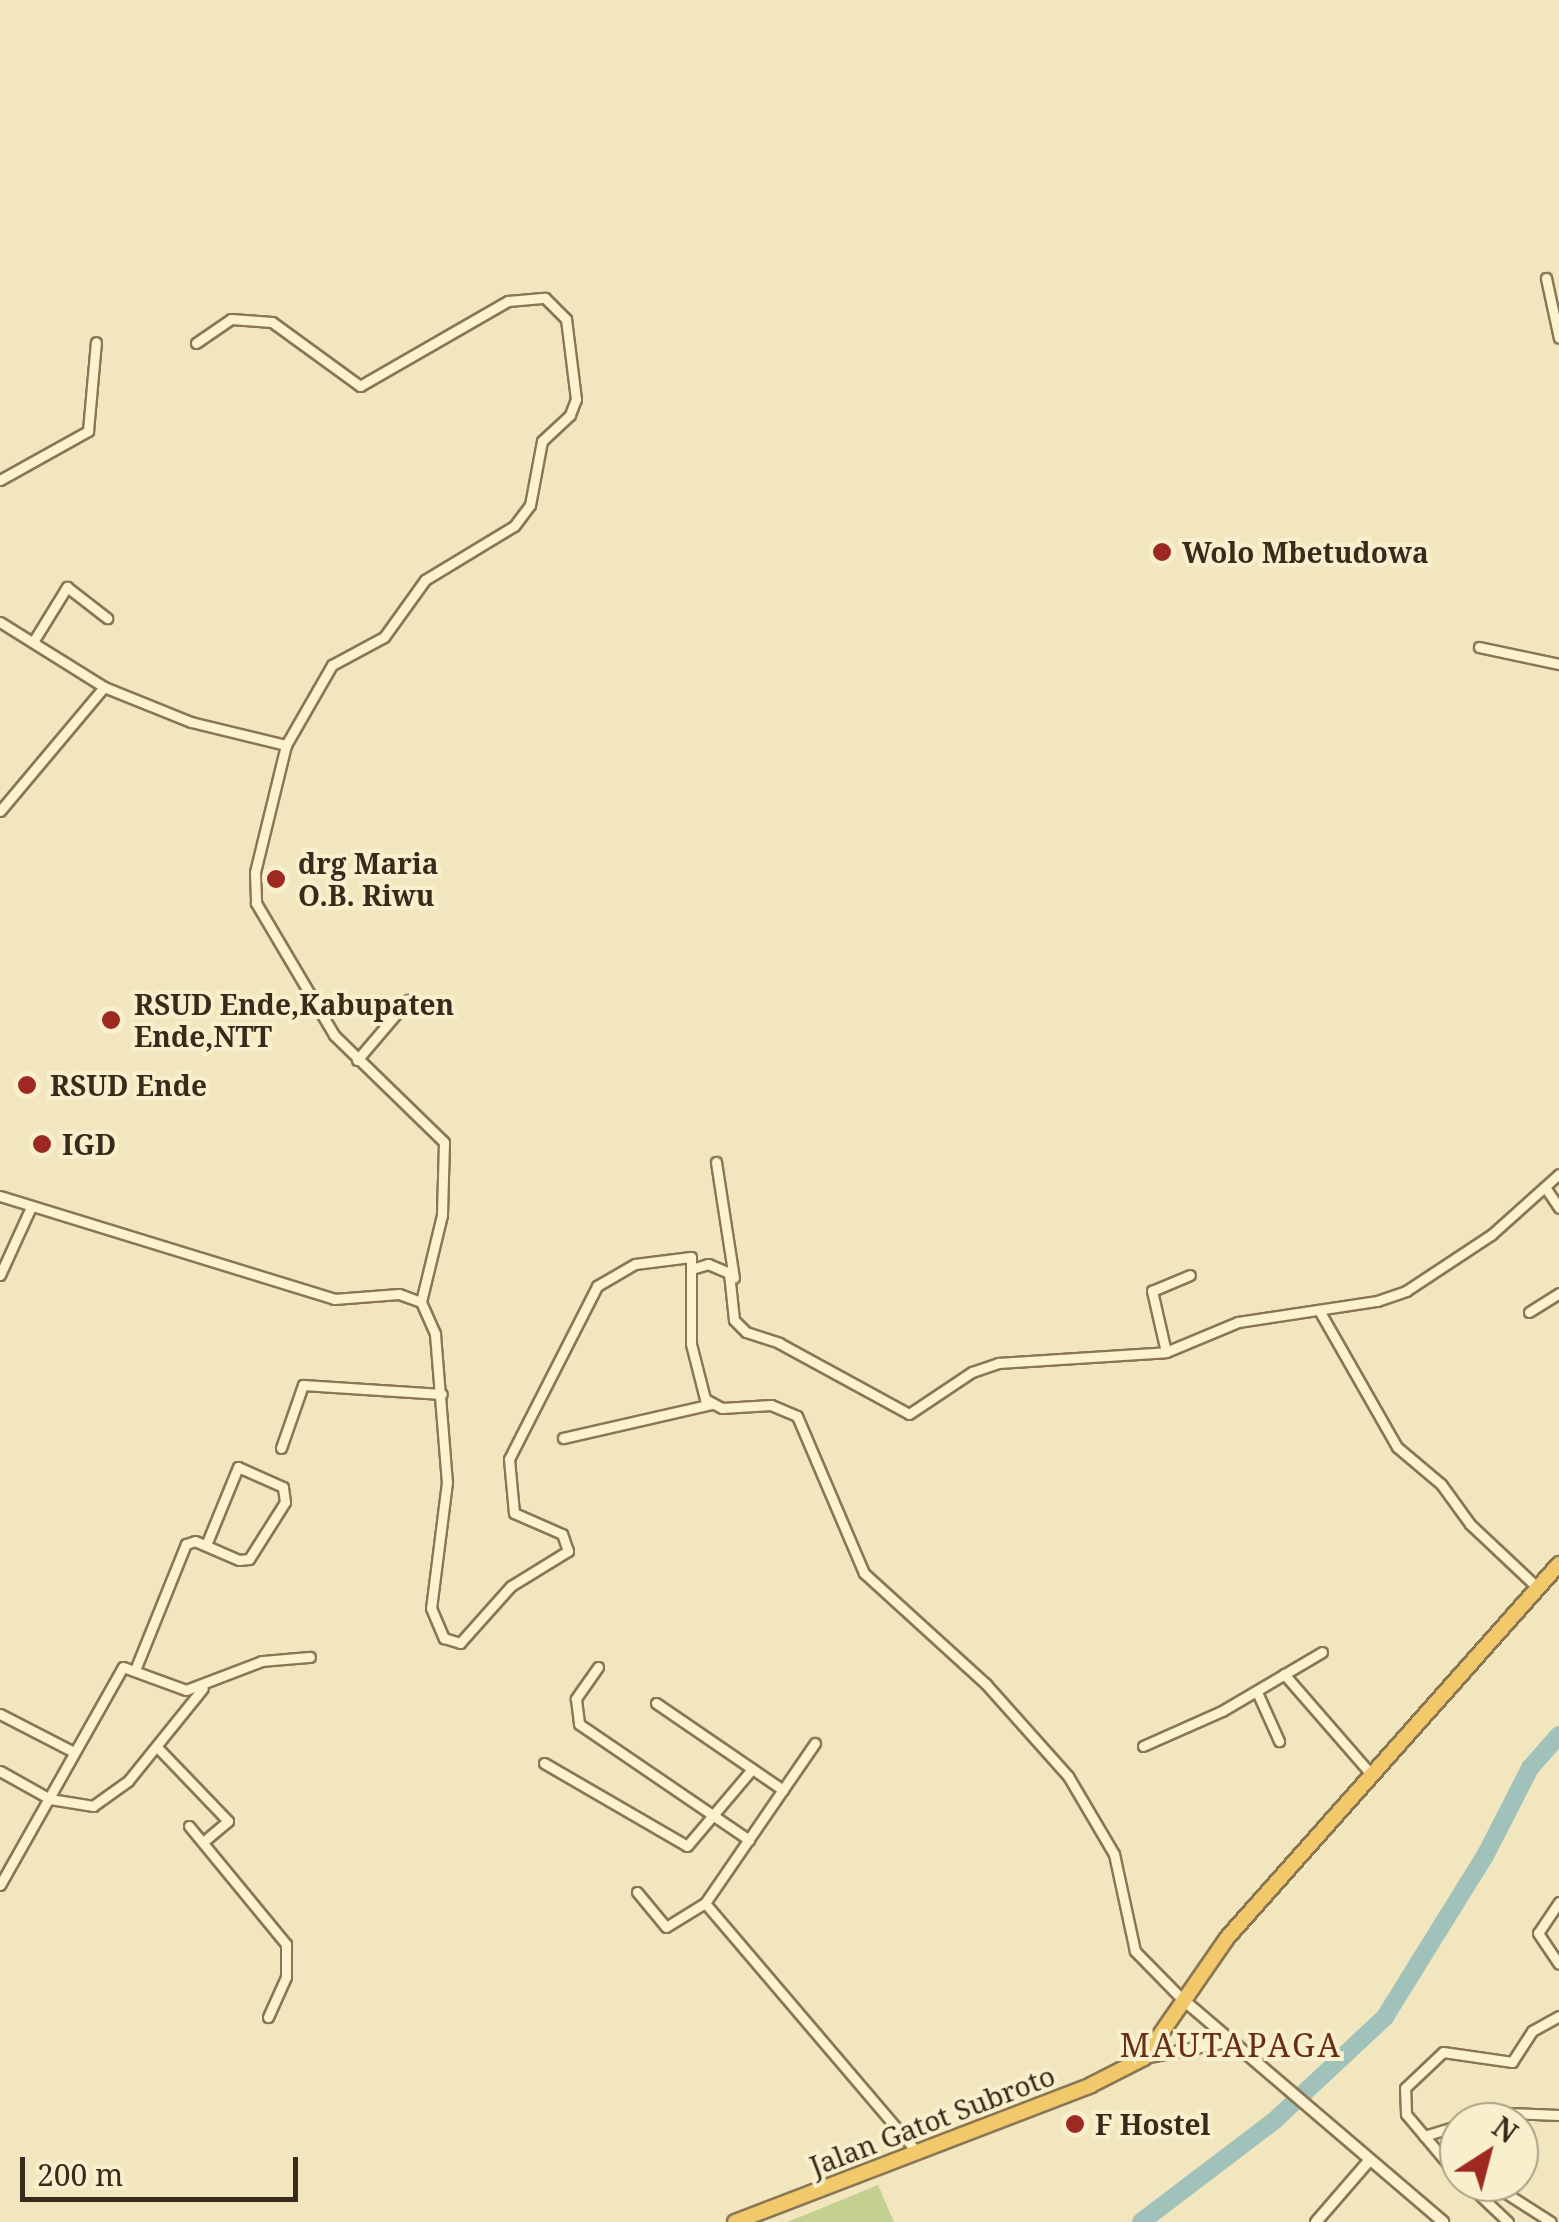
<!DOCTYPE html>
<html>
<head>
<meta charset="utf-8">
<style>
	body { margin:0 }
	#map { position:relative; width:1559px; height:2222px; overflow:hidden; background:#f1e6bd; font-family:"Noto Serif",serif }
	div>[style] { position:absolute }
	.green>* { inset:0; background:#c3d090 }
	.river>* { height:18px; margin:-9px; padding:0 9px; transform-origin:9px; border-radius:9px; background:#a1c2bb }
	.roads { filter:drop-shadow(2px 0 #8a7654) drop-shadow(-2px 0 #8a7654) drop-shadow(0 2px #8a7654) drop-shadow(0 -2px #8a7654) }
	.minor>* { height:9px; margin:-4.5px; padding:0 4.5px; transform-origin:4.5px; border-radius:4.5px; background:#fcf2d0 }
	.tertiary>* { height:10px; margin:-5px; padding:0 5px; transform-origin:5px; border-radius:5px; background:#fcf2d0 }
	.trunk>* { height:14px; margin:-7px; padding:0 7px; transform-origin:7px; border-radius:7px; background:#f1c86a }
	.dots>* { width:28px; height:28px; translate:-50% -50%; box-sizing:border-box; border:5px solid #f8efcd; border-radius:50% }
	span { translate:-50% -50%; white-space:nowrap; text-align:center; line-height:1.15; -webkit-text-stroke:8px #f8efcd; paint-order:stroke }
	.poi-label { font-size:28px; color:#382b1b; font-weight:700 }
	.left { translate:0 -50%; text-align:left }
	.street-label { font-size:28px; color:#382b1b }
	.quarter-label { font-size:32px; color:#682e16; letter-spacing:2.5px }
	.north { position:absolute; left:1439px; top:2102px; width:100px; height:100px; box-sizing:border-box; background:#f8efcd; border:2px solid #aba186; border-radius:50%; rotate:36deg; font-size:28px; font-weight:700; line-height:40px; text-align:center; color:#382b1b }
	.north::after { content:''; display:block; margin:auto; width:35px; height:45px; background:#9e2920; clip-path:polygon(50% 0,100% 100%,50% 72%,0 100%) }
	.scale { position:absolute; left:20px; top:2157px; width:278px; height:45px; box-sizing:border-box; border:5px solid #382b1b; border-top:0; padding-left:12px; font-size:30px; line-height:35px; white-space:nowrap; color:#382b1b; -webkit-text-stroke:8px #f8efcd; paint-order:stroke }
</style>
</head>
<body>
<div id="map">
	<div class="green">
		<i style="clip-path:polygon(878px 2185px,894px 2222px,787px 2222px,800px 2217px)"></i>
	</div>
	<div class="river">
		<i style="left:1141px;top:2222px;width:167px;rotate:-37.2deg"></i>
		<i style="left:1274px;top:2121px;width:152px;rotate:-43.1deg"></i>
		<i style="left:1385px;top:2017px;width:190px;rotate:-58.2deg"></i>
		<i style="left:1485px;top:1856px;width:99px;rotate:-62.9deg"></i>
		<i style="left:1530px;top:1768px;width:44px;rotate:-48.7deg"></i>
	</div>
	<div class="roads">
		<div class="minor">
			<i style="left:1546px;top:278px;width:61px;rotate:77.8deg"></i>
			<i style="left:196px;top:343px;width:42px;rotate:-34.4deg"></i>
			<i style="left:231px;top:319px;width:41px;rotate:4.2deg"></i>
			<i style="left:272px;top:322px;width:109px;rotate:36deg"></i>
			<i style="left:360px;top:386px;width:171px;rotate:-29.9deg"></i>
			<i style="left:508px;top:301px;width:37px;rotate:-5deg"></i>
			<i style="left:545px;top:298px;width:30px;rotate:45deg"></i>
			<i style="left:566px;top:319px;width:81px;rotate:82.9deg"></i>
			<i style="left:576px;top:399px;width:17px;rotate:111deg"></i>
			<i style="left:570px;top:415px;width:38px;rotate:137deg"></i>
			<i style="left:542px;top:441px;width:65px;rotate:100.6deg"></i>
			<i style="left:530px;top:505px;width:26px;rotate:127deg"></i>
			<i style="left:514px;top:526px;width:104px;rotate:148.8deg"></i>
			<i style="left:425px;top:580px;width:70px;rotate:125.7deg"></i>
			<i style="left:384px;top:637px;width:59px;rotate:151.7deg"></i>
			<i style="left:332px;top:665px;width:92px;rotate:119.9deg"></i>
			<i style="left:0;top:480px;width:101px;rotate:-29.1deg"></i>
			<i style="left:88px;top:431px;width:89px;rotate:-84.9deg"></i>
			<i style="left:0;top:622px;width:123px;rotate:32deg"></i>
			<i style="left:104px;top:687px;width:94px;rotate:21.9deg"></i>
			<i style="left:191px;top:722px;width:98px;rotate:13.6deg"></i>
			<i style="left:286px;top:745px;width:131px;rotate:103.7deg"></i>
			<i style="left:255px;top:872px;width:31px;rotate:88deg"></i>
			<i style="left:256px;top:903px;width:153px;rotate:59.4deg"></i>
			<i style="left:334px;top:1035px;width:153px;rotate:44.2deg"></i>
			<i style="left:444px;top:1142px;width:73px;rotate:91.6deg"></i>
			<i style="left:442px;top:1215px;width:89px;rotate:103.6deg"></i>
			<i style="left:33px;top:642px;width:65px;rotate:-58.3deg"></i>
			<i style="left:67px;top:587px;width:51px;rotate:37.8deg"></i>
			<i style="left:1479px;top:647px;width:82px;rotate:12deg"></i>
			<i style="left:0;top:811px;width:162px;rotate:-50deg"></i>
			<i style="left:357px;top:1060px;width:79px;rotate:-49.6deg"></i>
			<i style="left:716px;top:1162px;width:117px;rotate:81.2deg"></i>
			<i style="left:1545px;top:1187px;width:25px;rotate:56deg"></i>
			<i style="left:0;top:1196px;width:350px;rotate:17.1deg"></i>
			<i style="left:334px;top:1299px;width:65px;rotate:-4.4deg"></i>
			<i style="left:399px;top:1294px;width:23px;rotate:20deg"></i>
			<i style="left:421px;top:1302px;width:35px;rotate:66deg"></i>
			<i style="left:435px;top:1334px;width:148px;rotate:85.4deg"></i>
			<i style="left:447px;top:1482px;width:127px;rotate:97.2deg"></i>
			<i style="left:431px;top:1608px;width:33px;rotate:67deg"></i>
			<i style="left:444px;top:1638px;width:17px;rotate:17deg"></i>
			<i style="left:460px;top:1643px;width:76px;rotate:-48.2deg"></i>
			<i style="left:511px;top:1586px;width:67px;rotate:-31.6deg"></i>
			<i style="left:568px;top:1551px;width:18px;rotate:-109deg"></i>
			<i style="left:562px;top:1534px;width:52px;rotate:-156.4deg"></i>
			<i style="left:514px;top:1513px;width:54px;rotate:-95.3deg"></i>
			<i style="left:509px;top:1459px;width:194px;rotate:-63deg"></i>
			<i style="left:597px;top:1286px;width:44px;rotate:-30.1deg"></i>
			<i style="left:635px;top:1264px;width:56px;rotate:-7.1deg"></i>
			<i style="left:691px;top:1257px;width:87px;rotate:90deg"></i>
			<i style="left:691px;top:1344px;width:57px;rotate:75.7deg"></i>
			<i style="left:705px;top:1399px;width:19px;rotate:28deg"></i>
			<i style="left:722px;top:1408px;width:49px;rotate:-3.5deg"></i>
			<i style="left:771px;top:1405px;width:28px;rotate:23deg"></i>
			<i style="left:797px;top:1416px;width:171px;rotate:66.9deg"></i>
			<i style="left:864px;top:1573px;width:165px;rotate:42.3deg"></i>
			<i style="left:986px;top:1684px;width:123px;rotate:48.3deg"></i>
			<i style="left:1068px;top:1776px;width:91px;rotate:59.5deg"></i>
			<i style="left:1114px;top:1854px;width:99px;rotate:77.8deg"></i>
			<i style="left:1135px;top:1951px;width:70px;rotate:45.6deg"></i>
			<i style="left:695px;top:1268px;width:14px;rotate:-17deg"></i>
			<i style="left:708px;top:1264px;width:23px;rotate:23deg"></i>
			<i style="left:729px;top:1273px;width:47px;rotate:83.9deg"></i>
			<i style="left:734px;top:1320px;width:17px;rotate:45deg"></i>
			<i style="left:746px;top:1332px;width:35px;rotate:18deg"></i>
			<i style="left:779px;top:1343px;width:148px;rotate:28.6deg"></i>
			<i style="left:909px;top:1414px;width:76px;rotate:-33.7deg"></i>
			<i style="left:972px;top:1372px;width:28px;rotate:-19deg"></i>
			<i style="left:998px;top:1363px;width:168px;rotate:-3.7deg"></i>
			<i style="left:1166px;top:1352px;width:78px;rotate:-22.6deg"></i>
			<i style="left:1238px;top:1322px;width:141px;rotate:-8.6deg"></i>
			<i style="left:1377px;top:1301px;width:31px;rotate:-19deg"></i>
			<i style="left:1406px;top:1291px;width:102px;rotate:-33.4deg"></i>
			<i style="left:1491px;top:1235px;width:91px;rotate:-41.9deg"></i>
			<i style="left:0;top:1275px;width:75px;rotate:-65.5deg"></i>
			<i style="left:1320px;top:1312px;width:155px;rotate:60.3deg"></i>
			<i style="left:1397px;top:1447px;width:57px;rotate:40.1deg"></i>
			<i style="left:1441px;top:1484px;width:49px;rotate:54.1deg"></i>
			<i style="left:1470px;top:1524px;width:93px;rotate:43.3deg"></i>
			<i style="left:1529px;top:1312px;width:36px;rotate:-32deg"></i>
			<i style="left:1166px;top:1352px;width:63px;rotate:-102.9deg"></i>
			<i style="left:1152px;top:1291px;width:41px;rotate:-22.8deg"></i>
			<i style="left:563px;top:1438px;width:152px;rotate:-12.9deg"></i>
			<i style="left:281px;top:1448px;width:67px;rotate:-70.8deg"></i>
			<i style="left:303px;top:1385px;width:139px;rotate:3.7deg"></i>
			<i style="left:598px;top:1667px;width:39px;rotate:125deg"></i>
			<i style="left:576px;top:1699px;width:25px;rotate:83deg"></i>
			<i style="left:579px;top:1724px;width:206px;rotate:34.3deg"></i>
			<i style="left:135px;top:1670px;width:136px;rotate:-68deg"></i>
			<i style="left:186px;top:1544px;width:9px;rotate:-18deg"></i>
			<i style="left:195px;top:1541px;width:48px;rotate:23.4deg"></i>
			<i style="left:239px;top:1560px;width:10px;rotate:-6deg"></i>
			<i style="left:249px;top:1559px;width:67px;rotate:-57.7deg"></i>
			<i style="left:285px;top:1502px;width:15px;rotate:-98deg"></i>
			<i style="left:283px;top:1487px;width:49px;rotate:-156deg"></i>
			<i style="left:238px;top:1467px;width:84px;rotate:112.3deg"></i>
			<i style="left:1284px;top:1674px;width:131px;rotate:49deg"></i>
			<i style="left:1257px;top:1692px;width:54px;rotate:65.8deg"></i>
			<i style="left:656px;top:1703px;width:154px;rotate:34.4deg"></i>
			<i style="left:0;top:1714px;width:83px;rotate:27.2deg"></i>
			<i style="left:1143px;top:1746px;width:86px;rotate:-23.9deg"></i>
			<i style="left:1222px;top:1711px;width:116px;rotate:-30.5deg"></i>
			<i style="left:158px;top:1748px;width:101px;rotate:46.2deg"></i>
			<i style="left:228px;top:1821px;width:33px;rotate:140deg"></i>
			<i style="left:544px;top:1763px;width:165px;rotate:30.1deg"></i>
			<i style="left:687px;top:1846px;width:101px;rotate:-49.8deg"></i>
			<i style="left:0;top:1771px;width:57px;rotate:29.2deg"></i>
			<i style="left:50px;top:1799px;width:44px;rotate:9.2deg"></i>
			<i style="left:93px;top:1806px;width:43px;rotate:-35.5deg"></i>
			<i style="left:128px;top:1781px;width:119px;rotate:-51.1deg"></i>
			<i style="left:189px;top:1826px;width:153px;rotate:50.6deg"></i>
			<i style="left:286px;top:1944px;width:33px;rotate:90deg"></i>
			<i style="left:286px;top:1977px;width:44px;rotate:114.2deg"></i>
			<i style="left:0;top:1885px;width:250px;rotate:-60.6deg"></i>
			<i style="left:123px;top:1667px;width:67px;rotate:20.1deg"></i>
			<i style="left:186px;top:1690px;width:81px;rotate:-20.9deg"></i>
			<i style="left:262px;top:1661px;width:48px;rotate:-4.8deg"></i>
			<i style="left:637px;top:1892px;width:45px;rotate:50.4deg"></i>
			<i style="left:666px;top:1927px;width:46px;rotate:-31.6deg"></i>
			<i style="left:705px;top:1903px;width:194px;rotate:-55.5deg"></i>
			<i style="left:1559px;top:1902px;width:37px;rotate:124deg"></i>
			<i style="left:1538px;top:1933px;width:37px;rotate:56deg"></i>
			<i style="left:705px;top:1903px;width:327px;rotate:49.6deg"></i>
			<i style="left:1467px;top:2122px;width:43px;rotate:-12.1deg"></i>
			<i style="left:1509px;top:2113px;width:50px;rotate:2.3deg"></i>
			<i style="left:1424px;top:2136px;width:37px;rotate:-17deg"></i>
			<i style="left:1459px;top:2177px;width:82px;rotate:-130.1deg"></i>
			<i style="left:1406px;top:2114px;width:26px;rotate:-92deg"></i>
			<i style="left:1405px;top:2088px;width:52px;rotate:-43.5deg"></i>
			<i style="left:1443px;top:2052px;width:70px;rotate:8.2deg"></i>
			<i style="left:1512px;top:2062px;width:37px;rotate:-57deg"></i>
			<i style="left:1532px;top:2031px;width:31px;rotate:-29deg"></i>
			<i style="left:1466px;top:2182px;width:58px;rotate:43.6deg"></i>
			<i style="left:1481px;top:2193px;width:20px;rotate:-9deg"></i>
			<i style="left:1501px;top:2190px;width:59px;rotate:32.6deg"></i>
		</div>
		<div class="tertiary">
			<i style="left:1187px;top:2003px;width:337px;rotate:40.5deg"></i>
			<i style="left:1144px;top:2058px;width:85px;rotate:-10.9deg"></i>
			<i style="left:1316px;top:2222px;width:79px;rotate:-49.1deg"></i>
		</div>
		<div class="trunk">
			<i style="left:735px;top:2222px;width:381px;rotate:-21deg"></i>
			<i style="left:1091px;top:2085px;width:59px;rotate:-27deg"></i>
			<i style="left:1144px;top:2058px;width:146px;rotate:-55.3deg"></i>
			<i style="left:1227px;top:1938px;width:500px;rotate:-48.4deg"></i>
		</div>
	</div>
	<div class="dots">
		<i style="left:1162px;top:552px;background:#9e2920"></i>
		<i style="left:276px;top:879px;background:#9e2920"></i>
		<i style="left:111px;top:1020px;background:#9e2920"></i>
		<i style="left:27px;top:1085px;background:#9e2920"></i>
		<i style="left:42px;top:1144px;background:#9e2920"></i>
		<i style="left:1075px;top:2124px;background:#9e2920"></i>
	</div>
	<div class="poi-label">
		<span class="left" style="left:1182px;top:552px">Wolo Mbetudowa</span>
		<span class="left" style="left:298px;top:879px">drg Maria<br>O.B. Riwu</span>
		<span class="left" style="left:134px;top:1020px">RSUD Ende,Kabupaten<br>Ende,NTT</span>
		<span class="left" style="left:50px;top:1085px">RSUD Ende</span>
		<span class="left" style="left:62px;top:1144px">IGD</span>
		<span class="left" style="left:1095px;top:2124px">F Hostel</span>
	</div>
	<div class="street-label">
		<span style="left:932px;top:2120px;rotate:-21deg">Jalan Gatot Subroto</span>
	</div>
	<div class="quarter-label">
		<span style="left:1231px;top:2045px">MAUTAPAGA</span>
	</div>
	<div class="north">N</div>
	<div class="scale">200 m</div>
</div>
</body>
</html>
